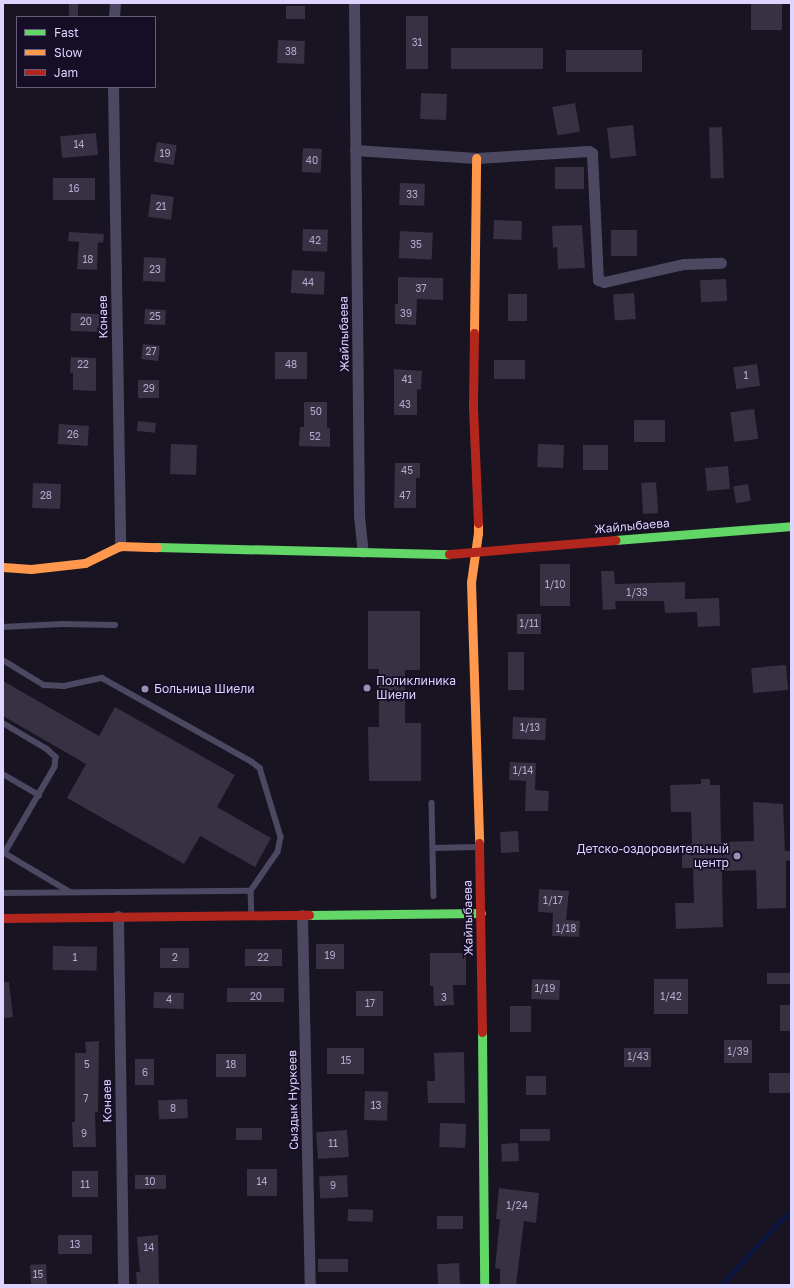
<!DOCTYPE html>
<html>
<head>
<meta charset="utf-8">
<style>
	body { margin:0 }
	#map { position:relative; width:794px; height:1288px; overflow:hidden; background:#181421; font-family:"Golos Text",sans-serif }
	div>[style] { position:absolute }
	.stream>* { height:3.5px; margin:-1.75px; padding:0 1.75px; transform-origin:1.75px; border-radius:1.75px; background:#091643 }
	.building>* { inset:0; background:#373143; transform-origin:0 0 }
	.lane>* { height:5.5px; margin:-2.75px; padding:0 2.75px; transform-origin:2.75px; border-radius:2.75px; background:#4d4862 }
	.street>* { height:11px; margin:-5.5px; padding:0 5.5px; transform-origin:5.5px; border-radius:5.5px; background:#4d4862 }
	.fast>* { height:9px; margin:-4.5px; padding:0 4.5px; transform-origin:4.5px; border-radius:4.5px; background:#63d668 }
	.slow>* { height:9px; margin:-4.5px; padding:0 4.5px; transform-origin:4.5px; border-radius:4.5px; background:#ff974d }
	.jam>* { height:9px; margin:-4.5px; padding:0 4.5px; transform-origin:4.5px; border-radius:4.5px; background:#b3261e }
	.dots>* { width:11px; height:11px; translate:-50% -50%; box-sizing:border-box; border:2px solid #160e27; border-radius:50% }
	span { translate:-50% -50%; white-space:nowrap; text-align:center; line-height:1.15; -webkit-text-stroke:3.5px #160e27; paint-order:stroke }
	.number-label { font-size:10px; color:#b5aad0 }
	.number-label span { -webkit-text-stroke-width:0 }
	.street-label { font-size:12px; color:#dfd3ff }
	.poi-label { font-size:12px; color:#dfd3ff }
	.left { translate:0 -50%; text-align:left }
	.right { translate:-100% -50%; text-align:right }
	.frame { position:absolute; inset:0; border:4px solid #dfd3ff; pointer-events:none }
	.legend { position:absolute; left:16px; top:16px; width:140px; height:72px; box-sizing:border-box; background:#160e27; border:1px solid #665d7d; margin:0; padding:5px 7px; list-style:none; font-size:12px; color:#dfd3ff }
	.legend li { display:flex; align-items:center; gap:8px; height:20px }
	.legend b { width:20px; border:1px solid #665d7d }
</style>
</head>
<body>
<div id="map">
	<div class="stream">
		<i style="left:722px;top:1285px;width:88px;rotate:-47.3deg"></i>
		<i style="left:782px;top:1220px;width:11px;rotate:-34deg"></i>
	</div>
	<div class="building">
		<i style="left:69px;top:3px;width:9px;height:14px"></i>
		<i style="left:751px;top:3px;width:31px;height:27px"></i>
		<i style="left:305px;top:6px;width:13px;height:19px;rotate:90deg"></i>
		<i style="left:406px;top:16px;width:22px;height:53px"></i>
		<i style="left:278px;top:40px;width:27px;height:23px;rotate:2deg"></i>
		<i style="left:543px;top:48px;width:21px;height:92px;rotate:90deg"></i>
		<i style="left:566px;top:50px;width:76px;height:22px"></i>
		<i style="left:421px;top:93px;width:26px;height:26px;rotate:2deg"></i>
		<i style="left:575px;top:103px;width:29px;height:23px;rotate:80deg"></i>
		<i style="left:633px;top:125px;width:31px;height:26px;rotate:84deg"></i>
		<i style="left:722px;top:127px;width:51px;height:13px;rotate:88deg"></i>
		<i style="left:96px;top:133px;width:22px;height:36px;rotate:85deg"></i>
		<i style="left:157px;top:142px;width:20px;height:20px;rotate:9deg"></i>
		<i style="left:303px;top:148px;width:19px;height:24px;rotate:3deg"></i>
		<i style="left:555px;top:167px;width:29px;height:22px"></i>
		<i style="left:53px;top:178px;width:42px;height:22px"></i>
		<i style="left:400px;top:183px;width:25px;height:22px;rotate:2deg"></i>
		<i style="left:151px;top:194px;width:23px;height:23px;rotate:7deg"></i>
		<i style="left:494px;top:220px;width:28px;height:19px;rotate:2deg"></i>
		<i style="clip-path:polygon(582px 225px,585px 268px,558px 269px,557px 247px,553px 248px,552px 226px)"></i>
		<i style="left:303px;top:229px;width:25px;height:22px;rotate:2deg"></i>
		<i style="left:637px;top:230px;width:26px;height:26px;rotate:90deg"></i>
		<i style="left:400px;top:231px;width:33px;height:27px;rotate:3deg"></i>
		<i style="clip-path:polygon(69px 232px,104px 234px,103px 243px,98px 242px,97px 270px,77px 269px,79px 242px,68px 241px)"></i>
		<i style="left:144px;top:257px;width:22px;height:24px;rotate:3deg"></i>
		<i style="left:292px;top:270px;width:33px;height:23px;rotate:3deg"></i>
		<i style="clip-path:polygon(398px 277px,443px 278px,443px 300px,417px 299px,416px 325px,395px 324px,395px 304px,398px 304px)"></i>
		<i style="left:726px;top:279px;width:22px;height:26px;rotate:87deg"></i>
		<i style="left:634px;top:293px;width:26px;height:21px;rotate:86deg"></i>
		<i style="left:527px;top:294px;width:27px;height:19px;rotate:90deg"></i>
		<i style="left:145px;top:309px;width:21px;height:15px;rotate:3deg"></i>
		<i style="left:71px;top:313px;width:30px;height:18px;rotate:2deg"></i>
		<i style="left:143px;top:344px;width:17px;height:15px;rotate:7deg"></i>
		<i style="left:275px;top:352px;width:32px;height:27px"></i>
		<i style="clip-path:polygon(71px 357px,96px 358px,96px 391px,73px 390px,73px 373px,70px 373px)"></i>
		<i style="left:525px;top:360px;width:19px;height:31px;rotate:90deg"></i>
		<i style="left:757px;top:364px;width:22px;height:24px;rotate:82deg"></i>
		<i style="clip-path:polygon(394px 369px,422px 371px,421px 390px,417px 389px,417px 415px,394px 415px)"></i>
		<i style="left:138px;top:380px;width:21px;height:18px"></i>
		<i style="clip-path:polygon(304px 402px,327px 402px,327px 428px,330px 428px,330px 447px,299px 446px,300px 427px,304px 427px)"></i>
		<i style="left:754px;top:409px;width:30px;height:24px;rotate:82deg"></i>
		<i style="left:634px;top:420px;width:31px;height:22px"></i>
		<i style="left:138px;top:421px;width:18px;height:10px;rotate:6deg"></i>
		<i style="left:59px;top:424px;width:30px;height:20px;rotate:4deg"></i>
		<i style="left:171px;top:444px;width:26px;height:30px;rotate:2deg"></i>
		<i style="left:538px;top:444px;width:26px;height:23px;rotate:2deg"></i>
		<i style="left:583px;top:445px;width:25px;height:25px"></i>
		<i style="clip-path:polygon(395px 463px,420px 463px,420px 478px,416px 478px,416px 508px,394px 508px)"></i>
		<i style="left:728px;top:466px;width:23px;height:23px;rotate:85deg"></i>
		<i style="left:656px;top:482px;width:31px;height:15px;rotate:86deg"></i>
		<i style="left:33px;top:483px;width:28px;height:25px;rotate:2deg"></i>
		<i style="left:748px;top:484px;width:17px;height:15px;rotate:80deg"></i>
		<i style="left:540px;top:564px;width:30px;height:42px"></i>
		<i style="clip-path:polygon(601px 571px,614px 571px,615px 584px,685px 582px,685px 599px,719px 598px,720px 626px,698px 627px,697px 612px,665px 613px,664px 601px,615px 601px,616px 609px,603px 610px)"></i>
		<i style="clip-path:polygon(368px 611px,420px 611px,420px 670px,405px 670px,405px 723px,421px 723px,421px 781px,369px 781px,368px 727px,379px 727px,379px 669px,368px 669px)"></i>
		<i style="left:517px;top:614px;width:24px;height:20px"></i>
		<i style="left:508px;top:652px;width:16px;height:38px"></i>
		<i style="left:786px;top:665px;width:25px;height:35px;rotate:85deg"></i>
		<i style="clip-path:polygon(3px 681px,99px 736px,115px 707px,235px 775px,217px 807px,271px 838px,255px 867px,200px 836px,184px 864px,67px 798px,86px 764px,3px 716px)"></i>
		<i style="left:513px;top:717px;width:33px;height:22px;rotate:2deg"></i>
		<i style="clip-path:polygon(510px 762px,536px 763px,535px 790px,549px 791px,548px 811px,525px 811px,526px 781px,509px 780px)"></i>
		<i style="clip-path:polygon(701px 779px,710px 779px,710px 785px,720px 785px,721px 842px,754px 841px,753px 802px,783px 804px,785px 851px,791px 851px,791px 860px,786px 861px,786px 908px,757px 909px,756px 870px,722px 871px,723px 927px,676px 929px,675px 903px,694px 903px,693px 868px,682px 868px,682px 844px,692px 844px,691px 812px,671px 812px,670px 785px,701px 784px)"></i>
		<i style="left:518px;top:831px;width:21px;height:18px;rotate:87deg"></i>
		<i style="clip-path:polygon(539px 889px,569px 891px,566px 920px,580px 921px,579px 937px,552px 936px,553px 913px,538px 912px)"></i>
		<i style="left:316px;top:944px;width:28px;height:25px"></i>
		<i style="left:53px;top:946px;width:44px;height:24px;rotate:1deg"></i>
		<i style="left:160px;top:948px;width:29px;height:20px"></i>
		<i style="left:282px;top:949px;width:17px;height:37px;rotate:90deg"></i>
		<i style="clip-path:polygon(430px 953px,466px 953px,466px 985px,453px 985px,454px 1005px,434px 1006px,433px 986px,430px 986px)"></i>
		<i style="left:767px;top:973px;width:24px;height:11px"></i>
		<i style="left:532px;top:979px;width:28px;height:20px;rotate:2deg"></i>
		<i style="left:654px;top:979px;width:34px;height:35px"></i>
		<i style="clip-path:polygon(3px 982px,9px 982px,13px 1017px,3px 1018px)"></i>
		<i style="left:284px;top:988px;width:14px;height:57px;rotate:90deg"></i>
		<i style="left:383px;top:991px;width:25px;height:27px;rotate:90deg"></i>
		<i style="left:154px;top:992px;width:30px;height:16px;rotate:2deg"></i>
		<i style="left:780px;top:1005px;width:11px;height:26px"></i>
		<i style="left:510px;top:1006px;width:21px;height:26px"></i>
		<i style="left:724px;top:1040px;width:28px;height:23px"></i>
		<i style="clip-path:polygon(99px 1041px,98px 1112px,95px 1112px,96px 1147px,73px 1147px,72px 1122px,75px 1122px,75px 1053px,86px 1053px,85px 1042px)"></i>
		<i style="left:327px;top:1048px;width:37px;height:26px"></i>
		<i style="left:624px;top:1048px;width:27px;height:19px"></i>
		<i style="clip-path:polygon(464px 1052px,465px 1103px,428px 1103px,427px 1081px,435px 1081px,434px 1053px)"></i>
		<i style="left:216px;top:1054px;width:30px;height:23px"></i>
		<i style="left:154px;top:1059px;width:26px;height:19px;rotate:90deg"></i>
		<i style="left:769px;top:1073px;width:22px;height:20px"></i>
		<i style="left:546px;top:1076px;width:19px;height:20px;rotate:90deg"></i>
		<i style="left:365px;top:1091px;width:23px;height:29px;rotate:2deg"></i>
		<i style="left:187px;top:1099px;width:19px;height:29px;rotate:87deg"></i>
		<i style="left:440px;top:1123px;width:26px;height:24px;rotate:2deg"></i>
		<i style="left:262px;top:1128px;width:12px;height:26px;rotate:90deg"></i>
		<i style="left:550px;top:1129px;width:12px;height:30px;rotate:90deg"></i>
		<i style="left:347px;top:1130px;width:27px;height:31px;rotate:86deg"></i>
		<i style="left:518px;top:1143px;width:18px;height:17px;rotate:87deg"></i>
		<i style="left:247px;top:1169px;width:30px;height:27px"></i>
		<i style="left:98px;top:1171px;width:26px;height:26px;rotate:90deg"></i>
		<i style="left:135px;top:1175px;width:31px;height:14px"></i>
		<i style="left:347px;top:1175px;width:22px;height:28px;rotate:87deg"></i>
		<i style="clip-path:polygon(499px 1188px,539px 1193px,536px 1223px,524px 1221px,516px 1285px,500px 1285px,500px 1269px,495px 1268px,500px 1219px,496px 1219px)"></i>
		<i style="left:348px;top:1209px;width:25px;height:12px;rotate:2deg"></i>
		<i style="left:437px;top:1216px;width:26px;height:13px"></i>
		<i style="left:92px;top:1235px;width:19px;height:34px;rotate:90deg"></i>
		<i style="clip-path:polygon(158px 1235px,159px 1285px,137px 1285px,136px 1272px,140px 1272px,137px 1237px)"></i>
		<i style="left:348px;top:1259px;width:13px;height:30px;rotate:90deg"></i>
		<i style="left:459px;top:1263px;width:22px;height:22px;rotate:87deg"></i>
		<i style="left:46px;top:1264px;width:21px;height:16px;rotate:87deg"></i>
	</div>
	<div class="lane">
		<i style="left:3px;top:627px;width:59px;rotate:-2.9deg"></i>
		<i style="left:62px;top:624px;width:53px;rotate:1.1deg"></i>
		<i style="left:3px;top:660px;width:48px;rotate:31.4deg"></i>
		<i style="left:44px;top:685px;width:20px;rotate:3deg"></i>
		<i style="left:64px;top:686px;width:39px;rotate:-12deg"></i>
		<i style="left:102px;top:678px;width:172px;rotate:29.2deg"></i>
		<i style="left:252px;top:762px;width:10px;rotate:37deg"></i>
		<i style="left:260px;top:768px;width:72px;rotate:73.1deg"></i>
		<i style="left:281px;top:837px;width:15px;rotate:101deg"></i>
		<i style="left:278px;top:852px;width:47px;rotate:124.7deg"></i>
		<i style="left:251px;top:891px;width:23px;rotate:88deg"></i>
		<i style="left:3px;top:723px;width:51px;rotate:30.6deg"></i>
		<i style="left:47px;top:749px;width:12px;rotate:42deg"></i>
		<i style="left:56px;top:757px;width:10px;rotate:96deg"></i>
		<i style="left:55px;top:767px;width:99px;rotate:120.2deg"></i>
		<i style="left:3px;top:774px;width:42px;rotate:30.3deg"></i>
		<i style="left:432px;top:803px;width:93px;rotate:88.8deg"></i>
		<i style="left:433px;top:848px;width:45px;rotate:-1.3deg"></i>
		<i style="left:3px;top:852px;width:78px;rotate:30.8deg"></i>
		<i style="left:3px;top:893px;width:248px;rotate:-0.5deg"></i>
	</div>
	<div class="street">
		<i style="left:354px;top:3px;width:513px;rotate:89.44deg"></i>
		<i style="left:359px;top:516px;width:36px;rotate:84deg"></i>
		<i style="left:114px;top:17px;width:14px;rotate:-86deg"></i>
		<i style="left:113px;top:87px;width:459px;rotate:89.1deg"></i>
		<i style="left:355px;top:150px;width:121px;rotate:3.8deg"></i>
		<i style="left:476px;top:158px;width:113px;rotate:-3.5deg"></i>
		<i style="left:589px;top:151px;width:4px;rotate:34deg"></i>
		<i style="left:592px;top:153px;width:127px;rotate:87.3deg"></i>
		<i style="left:598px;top:280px;width:6px;rotate:18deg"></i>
		<i style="left:604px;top:282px;width:82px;rotate:-12.7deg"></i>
		<i style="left:684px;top:264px;width:37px;rotate:-2deg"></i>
		<i style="left:302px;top:915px;width:370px;rotate:88.8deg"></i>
		<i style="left:118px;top:916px;width:369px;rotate:89.2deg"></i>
	</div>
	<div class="fast">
		<i style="left:615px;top:540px;width:177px;rotate:-4.5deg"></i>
		<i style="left:157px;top:547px;width:292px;rotate:1.4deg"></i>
		<i style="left:309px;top:915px;width:172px;rotate:-0.7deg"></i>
		<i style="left:482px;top:1032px;width:253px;rotate:89.5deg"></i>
	</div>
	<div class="slow">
		<i style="left:474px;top:333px;width:175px;rotate:-89.3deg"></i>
		<i style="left:478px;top:523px;width:10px;rotate:90deg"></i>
		<i style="left:478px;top:533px;width:49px;rotate:98.1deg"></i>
		<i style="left:471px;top:582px;width:261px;rotate:88.2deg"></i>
		<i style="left:3px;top:567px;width:28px;rotate:4deg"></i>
		<i style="left:31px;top:569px;width:54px;rotate:-6.3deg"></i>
		<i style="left:85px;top:563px;width:39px;rotate:-26deg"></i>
		<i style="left:120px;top:546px;width:37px;rotate:2deg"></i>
	</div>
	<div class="jam">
		<i style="left:474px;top:333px;width:75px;rotate:90.8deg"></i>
		<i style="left:473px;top:408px;width:115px;rotate:87.5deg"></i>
		<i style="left:449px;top:554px;width:167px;rotate:-4.8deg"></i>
		<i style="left:479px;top:843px;width:189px;rotate:89.1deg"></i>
		<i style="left:3px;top:918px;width:306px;rotate:-0.6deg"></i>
	</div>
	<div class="dots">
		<i style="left:367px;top:688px;background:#9990b1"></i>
		<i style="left:145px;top:689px;background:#9990b1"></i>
		<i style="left:737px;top:856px;background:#9990b1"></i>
	</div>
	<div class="number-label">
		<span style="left:417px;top:43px">31</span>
		<span style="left:291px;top:52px">38</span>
		<span style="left:79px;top:145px">14</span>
		<span style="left:165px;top:154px">19</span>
		<span style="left:312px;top:161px">40</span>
		<span style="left:74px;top:189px">16</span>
		<span style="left:412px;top:195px">33</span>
		<span style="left:161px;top:207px">21</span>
		<span style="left:315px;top:241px">42</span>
		<span style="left:416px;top:245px">35</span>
		<span style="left:88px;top:260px">18</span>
		<span style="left:155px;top:270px">23</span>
		<span style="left:308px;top:283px">44</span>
		<span style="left:421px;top:289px">37</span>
		<span style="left:406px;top:314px">39</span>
		<span style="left:155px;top:317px">25</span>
		<span style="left:86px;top:322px">20</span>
		<span style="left:151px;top:352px">27</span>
		<span style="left:83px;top:365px">22</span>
		<span style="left:291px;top:365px">48</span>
		<span style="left:746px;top:376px">1</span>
		<span style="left:407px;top:380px">41</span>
		<span style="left:149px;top:389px">29</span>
		<span style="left:405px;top:405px">43</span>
		<span style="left:316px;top:412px">50</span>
		<span style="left:73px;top:435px">26</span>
		<span style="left:315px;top:437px">52</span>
		<span style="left:407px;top:471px">45</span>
		<span style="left:46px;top:496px">28</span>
		<span style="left:405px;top:496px">47</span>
		<span style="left:555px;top:585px">1/10</span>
		<span style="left:637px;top:593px">1/33</span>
		<span style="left:529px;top:624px">1/11</span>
		<span style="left:530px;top:728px">1/13</span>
		<span style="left:523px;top:771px">1/14</span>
		<span style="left:553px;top:901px">1/17</span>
		<span style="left:566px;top:929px">1/18</span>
		<span style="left:330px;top:956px">19</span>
		<span style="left:75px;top:958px">1</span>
		<span style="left:175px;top:958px">2</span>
		<span style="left:263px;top:958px">22</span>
		<span style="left:545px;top:989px">1/19</span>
		<span style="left:256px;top:997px">20</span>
		<span style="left:671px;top:997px">1/42</span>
		<span style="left:444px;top:998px">3</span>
		<span style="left:169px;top:1000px">4</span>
		<span style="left:370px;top:1004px">17</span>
		<span style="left:738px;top:1052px">1/39</span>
		<span style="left:638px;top:1057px">1/43</span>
		<span style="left:346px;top:1061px">15</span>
		<span style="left:87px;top:1065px">5</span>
		<span style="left:231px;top:1065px">18</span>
		<span style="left:145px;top:1073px">6</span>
		<span style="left:86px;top:1099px">7</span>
		<span style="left:376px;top:1106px">13</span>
		<span style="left:173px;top:1109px">8</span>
		<span style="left:84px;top:1134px">9</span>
		<span style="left:333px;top:1144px">11</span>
		<span style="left:150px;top:1182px">10</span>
		<span style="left:262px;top:1182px">14</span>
		<span style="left:85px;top:1185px">11</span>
		<span style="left:333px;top:1186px">9</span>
		<span style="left:517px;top:1206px">1/24</span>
		<span style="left:75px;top:1245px">13</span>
		<span style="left:149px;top:1248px">14</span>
		<span style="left:38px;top:1275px">15</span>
	</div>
	<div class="street-label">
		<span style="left:103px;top:317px;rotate:-91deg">Конаев</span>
		<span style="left:344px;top:334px;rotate:-91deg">Жайлыбаева</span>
		<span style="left:632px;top:526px;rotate:-5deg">Жайлыбаева</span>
		<span style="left:468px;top:918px;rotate:-91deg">Жайлыбаева</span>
		<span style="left:293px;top:1100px;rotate:-91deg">Сыздык Нуркеев</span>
		<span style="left:107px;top:1101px;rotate:-91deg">Конаев</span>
	</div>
	<div class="poi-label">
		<span class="left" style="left:376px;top:688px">Поликлиника<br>Шиели</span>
		<span class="left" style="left:154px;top:689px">Больница Шиели</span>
		<span class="right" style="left:729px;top:856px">Детско-оздоровительный<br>центр</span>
	</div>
	<div class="frame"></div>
	<ul class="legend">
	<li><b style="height:5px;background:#63d668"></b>Fast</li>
	<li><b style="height:5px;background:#ff974d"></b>Slow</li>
	<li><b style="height:5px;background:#b3261e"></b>Jam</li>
	</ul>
</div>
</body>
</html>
